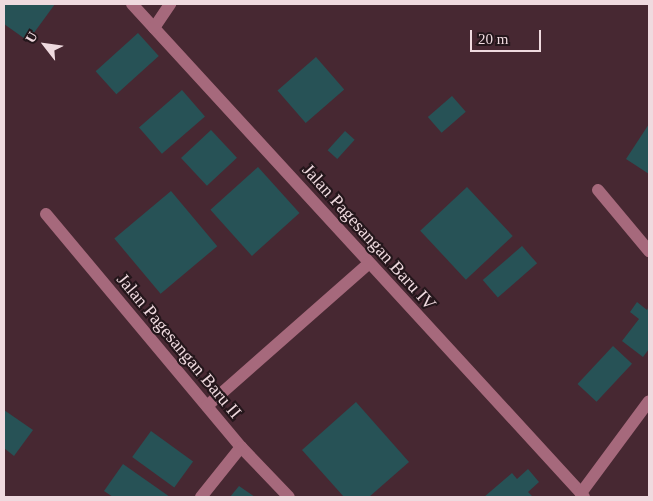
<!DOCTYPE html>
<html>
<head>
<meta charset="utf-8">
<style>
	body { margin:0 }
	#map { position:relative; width:653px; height:501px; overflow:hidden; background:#472832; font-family:Georgia,serif }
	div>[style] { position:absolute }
	.building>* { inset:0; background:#275256; transform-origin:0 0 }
	.minor>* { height:12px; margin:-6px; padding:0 6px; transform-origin:6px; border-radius:6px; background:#a6697c }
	span { translate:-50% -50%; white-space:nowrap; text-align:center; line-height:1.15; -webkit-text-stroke:4.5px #24161b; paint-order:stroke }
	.street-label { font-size:18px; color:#efdadf }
	.frame { position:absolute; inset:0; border:5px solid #efdadf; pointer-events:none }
	.north { position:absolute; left:20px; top:20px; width:50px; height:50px; -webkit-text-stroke:4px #24161b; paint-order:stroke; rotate:300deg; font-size:14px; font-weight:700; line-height:20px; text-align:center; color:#efdadf }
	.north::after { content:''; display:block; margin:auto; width:18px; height:22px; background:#efdadf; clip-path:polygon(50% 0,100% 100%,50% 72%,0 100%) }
	.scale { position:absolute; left:470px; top:30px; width:71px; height:22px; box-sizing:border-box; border:2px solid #efdadf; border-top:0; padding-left:6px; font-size:15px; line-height:18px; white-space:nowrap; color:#efdadf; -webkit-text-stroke:4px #24161b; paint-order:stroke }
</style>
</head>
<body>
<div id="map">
	<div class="building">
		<i style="clip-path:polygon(4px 4px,55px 4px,28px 41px,4px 24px)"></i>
		<i style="left:138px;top:33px;width:31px;height:57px;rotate:48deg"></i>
		<i style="left:316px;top:57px;width:43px;height:51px;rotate:49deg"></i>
		<i style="left:182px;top:90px;width:35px;height:57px;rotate:49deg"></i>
		<i style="left:452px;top:96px;width:21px;height:32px;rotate:49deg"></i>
		<i style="clip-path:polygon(649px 124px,649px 174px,626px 159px)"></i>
		<i style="left:211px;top:130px;width:38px;height:41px;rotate:47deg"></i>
		<i style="left:345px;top:131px;width:13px;height:26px;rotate:42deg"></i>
		<i style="left:258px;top:167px;width:62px;height:64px;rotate:48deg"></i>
		<i style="left:467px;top:187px;width:67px;height:64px;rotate:47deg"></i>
		<i style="left:171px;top:191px;width:72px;height:74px;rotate:50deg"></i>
		<i style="left:522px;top:246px;width:23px;height:52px;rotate:49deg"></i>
		<i style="clip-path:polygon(637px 302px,647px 310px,649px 306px,649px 349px,643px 357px,622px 341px,639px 319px,630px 312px)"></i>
		<i style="left:613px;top:346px;width:26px;height:52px;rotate:43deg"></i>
		<i style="clip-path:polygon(356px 402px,409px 462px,369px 497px,344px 497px,302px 450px)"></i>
		<i style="clip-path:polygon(4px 410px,33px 430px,14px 456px,4px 448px)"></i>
		<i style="left:151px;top:431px;width:52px;height:32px;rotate:36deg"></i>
		<i style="clip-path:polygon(123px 464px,170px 497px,113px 497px,104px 491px)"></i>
		<i style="clip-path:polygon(528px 469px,539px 482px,528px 492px,533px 497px,484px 497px,512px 473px,517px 479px)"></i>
		<i style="clip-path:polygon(239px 486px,255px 497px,230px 497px)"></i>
	</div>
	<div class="minor">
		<i style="left:132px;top:4px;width:664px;rotate:47.44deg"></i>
		<i style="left:154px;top:28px;width:29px;rotate:-56deg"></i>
		<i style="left:598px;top:190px;width:80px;rotate:50.1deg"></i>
		<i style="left:46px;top:214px;width:304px;rotate:50.1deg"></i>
		<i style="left:241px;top:447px;width:69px;rotate:46.2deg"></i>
		<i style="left:207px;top:406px;width:216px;rotate:-41.4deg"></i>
		<i style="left:201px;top:497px;width:64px;rotate:-51.3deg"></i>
		<i style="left:584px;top:497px;width:5px;rotate:-127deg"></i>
		<i style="left:581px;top:493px;width:114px;rotate:-53.5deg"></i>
	</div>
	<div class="street-label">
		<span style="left:369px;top:237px;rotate:48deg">Jalan Pagesangan Baru IV</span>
		<span style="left:179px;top:346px;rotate:50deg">Jalan Pagesangan Baru II</span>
	</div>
	<div class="frame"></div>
	<div class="north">U</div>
	<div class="scale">20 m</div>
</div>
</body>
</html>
